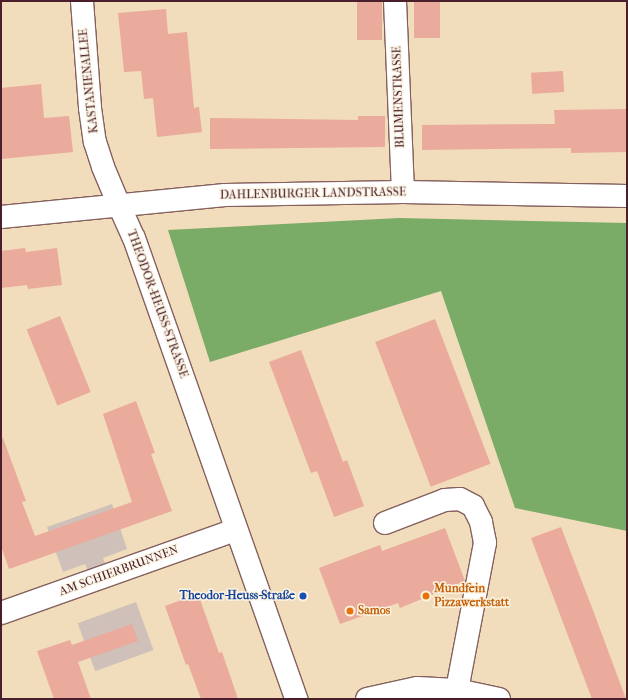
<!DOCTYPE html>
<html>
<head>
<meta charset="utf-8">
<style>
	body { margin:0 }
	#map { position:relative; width:628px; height:700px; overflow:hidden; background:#f1dcbb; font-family:"IM FELL French Canon",serif }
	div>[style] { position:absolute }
	.industrial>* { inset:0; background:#cfc0ba; transform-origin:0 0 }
	.forest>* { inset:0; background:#7aac67 }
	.building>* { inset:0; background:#eaaa9c; transform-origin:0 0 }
	.roads { filter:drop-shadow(1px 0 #84615d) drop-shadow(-1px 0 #84615d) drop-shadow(0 1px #84615d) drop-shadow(0 -1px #84615d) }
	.street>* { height:22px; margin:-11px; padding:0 11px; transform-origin:11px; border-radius:11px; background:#fff }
	.secondary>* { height:22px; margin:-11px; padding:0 11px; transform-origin:11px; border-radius:11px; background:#fff }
	.dots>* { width:11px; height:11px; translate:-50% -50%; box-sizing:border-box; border:2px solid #fcf5e5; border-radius:50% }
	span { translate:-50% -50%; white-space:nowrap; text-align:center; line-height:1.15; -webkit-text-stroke:3px #fcf5e5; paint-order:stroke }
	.street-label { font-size:12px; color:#4a1f2b }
	.food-label { font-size:12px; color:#c56008; font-weight:700 }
	.left { translate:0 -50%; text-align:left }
	.transit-label { font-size:12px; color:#164399; font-weight:700 }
	.right { translate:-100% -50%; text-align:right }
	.frame { position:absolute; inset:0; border:2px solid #4a1f2b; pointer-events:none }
</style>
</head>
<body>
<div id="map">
	<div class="industrial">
		<i style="clip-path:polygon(112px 504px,127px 549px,103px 558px,106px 567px,89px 573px,85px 564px,63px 572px,47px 527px)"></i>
		<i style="left:136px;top:602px;width:51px;height:62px;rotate:70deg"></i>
	</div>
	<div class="forest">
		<i style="clip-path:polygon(399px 218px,627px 223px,627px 531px,515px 508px,441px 291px,210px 362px,168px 230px)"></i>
	</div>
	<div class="building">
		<i style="left:357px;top:1px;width:25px;height:39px"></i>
		<i style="left:414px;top:1px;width:26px;height:37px"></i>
		<i style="clip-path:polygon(166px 9px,168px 34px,187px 32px,194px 108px,199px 107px,202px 132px,157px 137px,153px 98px,144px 99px,141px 71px,124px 72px,118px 13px)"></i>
		<i style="left:563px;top:71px;width:21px;height:32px;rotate:87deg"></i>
		<i style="clip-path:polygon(41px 84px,44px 118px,69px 116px,73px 152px,1px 159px,1px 88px)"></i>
		<i style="clip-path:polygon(627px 109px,627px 152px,571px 153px,571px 148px,422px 150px,422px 125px,555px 124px,554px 110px)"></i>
		<i style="clip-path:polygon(358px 116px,385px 116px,385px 147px,210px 149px,210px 118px,358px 120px)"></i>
		<i style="clip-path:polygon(25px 248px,26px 252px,57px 248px,62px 285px,28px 289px,27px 285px,1px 288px,1px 251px)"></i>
		<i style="left:60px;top:316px;width:82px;height:36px;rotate:68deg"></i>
		<i style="left:435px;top:319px;width:155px;height:64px;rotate:69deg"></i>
		<i style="clip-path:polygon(301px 350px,343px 462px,347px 460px,364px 506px,334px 517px,317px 471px,311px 473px,269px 362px)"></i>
		<i style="clip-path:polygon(136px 401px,155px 453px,151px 454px,172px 511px,9px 569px,1px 546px,1px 438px,3px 438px,26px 501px,22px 502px,35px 536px,132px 502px,103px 414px)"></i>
		<i style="clip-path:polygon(561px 527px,594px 613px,626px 699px,592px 699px,531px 538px)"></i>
		<i style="clip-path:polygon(445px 528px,465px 581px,400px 608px,398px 603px,340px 624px,319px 568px,380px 545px,382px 551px)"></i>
		<i style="clip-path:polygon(198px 594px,219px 653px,222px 652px,238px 699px,201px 699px,188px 664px,186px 665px,165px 606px)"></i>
		<i style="clip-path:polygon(132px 624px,138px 641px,78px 662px,91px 699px,54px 699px,37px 651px,70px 640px,72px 645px)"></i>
	</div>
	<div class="roads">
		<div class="street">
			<i style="left:82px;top:1px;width:107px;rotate:85.7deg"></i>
			<i style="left:90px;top:108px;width:34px;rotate:82deg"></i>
			<i style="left:95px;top:142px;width:26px;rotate:72deg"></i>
			<i style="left:103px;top:167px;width:41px;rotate:67.2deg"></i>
			<i style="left:395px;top:1px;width:191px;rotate:87.6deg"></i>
			<i style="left:385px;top:523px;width:64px;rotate:-21deg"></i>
			<i style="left:445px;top:500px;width:15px;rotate:-4deg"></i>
			<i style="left:460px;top:499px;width:15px;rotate:28deg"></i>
			<i style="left:473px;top:506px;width:18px;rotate:63deg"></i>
			<i style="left:481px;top:522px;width:21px;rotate:79deg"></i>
			<i style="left:485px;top:543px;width:150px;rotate:100.8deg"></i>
			<i style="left:1px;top:613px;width:249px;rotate:-19.5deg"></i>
			<i style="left:367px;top:699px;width:51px;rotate:-12.4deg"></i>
			<i style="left:417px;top:688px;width:40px;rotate:2.9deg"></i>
			<i style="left:457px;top:690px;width:43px;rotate:12.1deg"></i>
		</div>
		<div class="secondary">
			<i style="left:119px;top:205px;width:36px;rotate:66deg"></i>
			<i style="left:134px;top:238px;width:489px;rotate:70.6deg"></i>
			<i style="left:1px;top:217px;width:225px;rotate:-5.6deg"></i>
			<i style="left:225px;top:195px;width:178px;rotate:-1deg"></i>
			<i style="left:403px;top:192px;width:224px;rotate:1deg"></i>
		</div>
	</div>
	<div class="dots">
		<i style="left:303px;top:596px;background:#1a4fb4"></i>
		<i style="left:426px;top:596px;background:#e8710a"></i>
		<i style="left:350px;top:611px;background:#e8710a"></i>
	</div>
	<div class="street-label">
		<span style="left:89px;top:81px;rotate:-96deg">KASTANIENALLEE</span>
		<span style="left:399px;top:97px;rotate:-92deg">BLUMENSTRASSE</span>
		<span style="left:313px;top:194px;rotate:-1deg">DAHLENBURGER LANDSTRASSE</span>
		<span style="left:157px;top:304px;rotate:70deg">THEODOR-HEUSS-STRASSE</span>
		<span style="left:119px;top:571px;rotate:-20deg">AM SCHIERBRUNNEN</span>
	</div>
	<div class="food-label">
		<span class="left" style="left:434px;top:596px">Mundfein<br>Pizzawerkstatt</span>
		<span class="left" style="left:358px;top:611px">Samos</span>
	</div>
	<div class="transit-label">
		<span class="right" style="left:295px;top:596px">Theodor-Heuss-Straße</span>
	</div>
	<div class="frame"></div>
</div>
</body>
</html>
